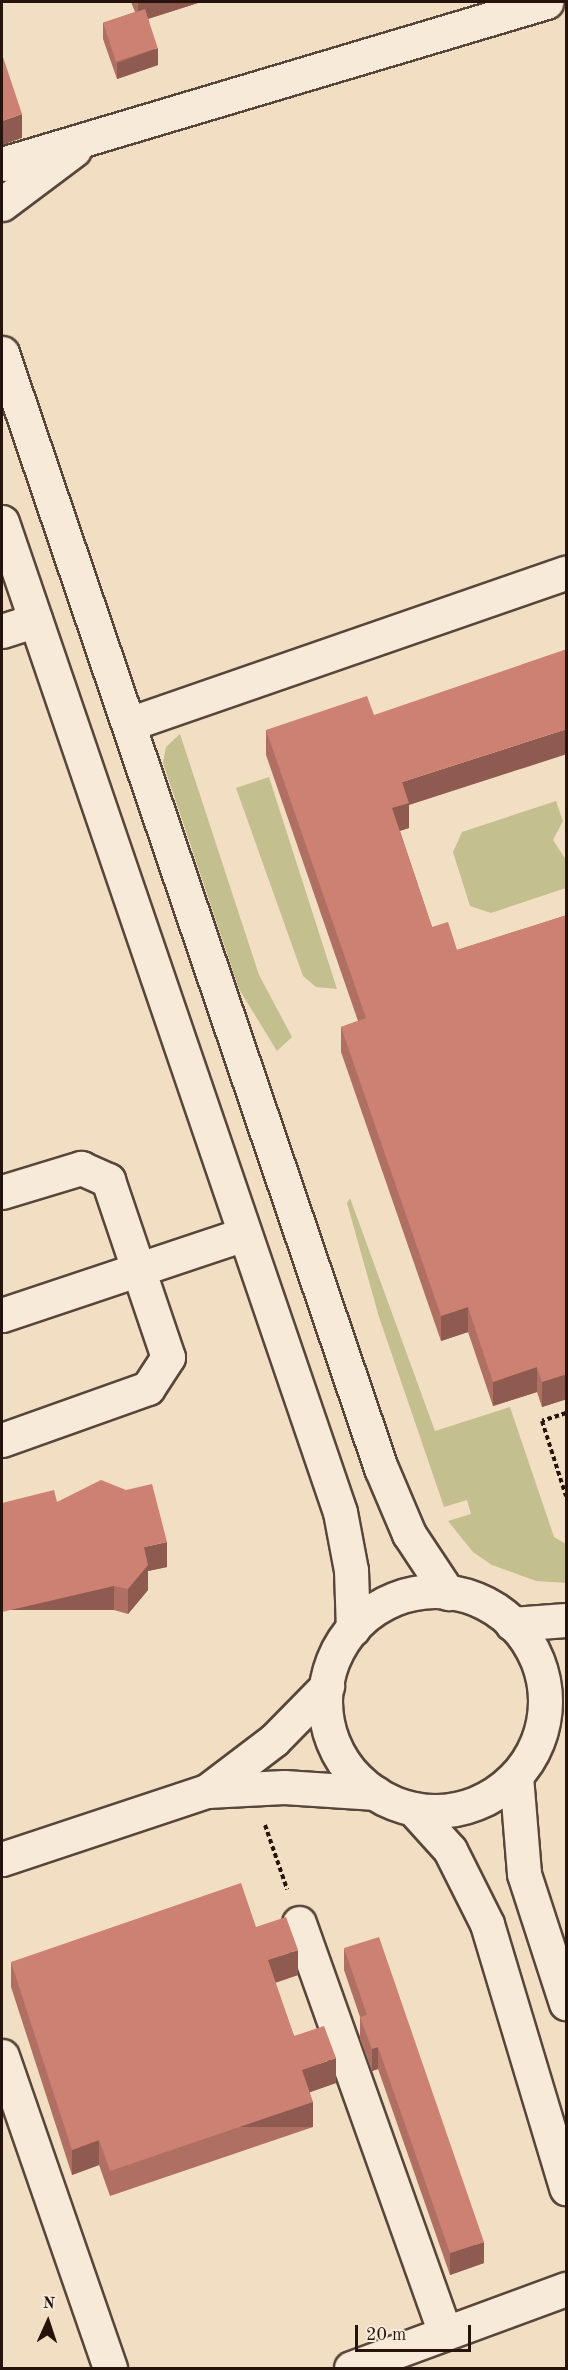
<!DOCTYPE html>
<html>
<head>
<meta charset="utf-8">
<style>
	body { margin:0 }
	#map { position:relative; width:568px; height:2370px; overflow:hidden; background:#f2dec3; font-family:"Old Standard TT",serif }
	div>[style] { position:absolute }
	.green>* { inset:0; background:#c3bf8e }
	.path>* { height:4px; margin-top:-2px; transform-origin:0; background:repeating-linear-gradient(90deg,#25130c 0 4.5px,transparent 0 7.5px) }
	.roads { filter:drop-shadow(2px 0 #58463a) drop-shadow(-2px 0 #58463a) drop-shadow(0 2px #58463a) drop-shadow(0 -2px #58463a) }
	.minor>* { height:33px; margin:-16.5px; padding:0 16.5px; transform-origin:16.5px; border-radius:16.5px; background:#f7ead8 }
	.minor>.ring { margin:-16.5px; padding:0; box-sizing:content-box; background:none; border:33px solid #f7ead8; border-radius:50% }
	.wall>* { inset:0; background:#af6f63 }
	.shaded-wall>* { inset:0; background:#8f5a50; transform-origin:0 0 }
	.building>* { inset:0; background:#cc8173; transform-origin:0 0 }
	span { translate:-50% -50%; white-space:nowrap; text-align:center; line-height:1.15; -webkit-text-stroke:4.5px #f7ead8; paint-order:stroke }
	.frame { position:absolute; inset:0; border:3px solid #25130c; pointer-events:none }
	.north { position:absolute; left:18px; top:2292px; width:60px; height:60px; -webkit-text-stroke:4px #f7ead8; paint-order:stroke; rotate:3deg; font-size:16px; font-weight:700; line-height:24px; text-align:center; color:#25130c }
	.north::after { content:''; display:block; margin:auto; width:21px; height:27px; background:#25130c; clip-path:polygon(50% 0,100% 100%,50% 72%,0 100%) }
	.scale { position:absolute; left:355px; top:2325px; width:116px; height:27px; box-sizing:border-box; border:3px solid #25130c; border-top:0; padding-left:8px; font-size:18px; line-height:21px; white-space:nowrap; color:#25130c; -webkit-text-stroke:4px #f7ead8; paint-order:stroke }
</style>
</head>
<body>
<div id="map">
	<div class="green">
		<i style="clip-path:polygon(180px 734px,259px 975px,292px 1037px,277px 1051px,239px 989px,163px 763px,166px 747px)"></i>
		<i style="clip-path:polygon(269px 777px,337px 989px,316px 987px,303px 976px,236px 788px)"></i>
		<i style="clip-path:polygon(556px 801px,563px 821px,553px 840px,566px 860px,566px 888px,491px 913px,470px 906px,453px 852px,462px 832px)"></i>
		<i style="clip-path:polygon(350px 1198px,435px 1431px,510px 1407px,554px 1537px,566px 1544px,566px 1583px,536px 1581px,492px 1565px,473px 1552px,448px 1521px,471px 1514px,467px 1500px,444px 1507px,379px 1317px,347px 1203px)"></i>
	</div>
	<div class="path">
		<i style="left:566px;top:1413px;width:25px;rotate:162deg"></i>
		<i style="left:542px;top:1421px;width:79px;rotate:72.3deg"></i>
		<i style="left:265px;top:1825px;width:68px;rotate:71deg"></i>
	</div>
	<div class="roads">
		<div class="minor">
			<i style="left:2px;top:164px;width:568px;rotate:-16.58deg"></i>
			<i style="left:2px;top:204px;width:90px;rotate:-36.9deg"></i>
			<i style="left:2px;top:353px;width:1178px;rotate:71.23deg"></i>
			<i style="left:381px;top:1468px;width:72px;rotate:67deg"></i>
			<i style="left:409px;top:1534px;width:71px;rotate:56.5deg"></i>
			<i style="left:2px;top:522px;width:1046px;rotate:71.15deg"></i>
			<i style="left:340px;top:1512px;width:59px;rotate:79.3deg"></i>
			<i style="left:351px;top:1570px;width:59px;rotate:88.1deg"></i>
			<i style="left:2px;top:631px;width:35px;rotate:-18deg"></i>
			<i style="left:129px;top:724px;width:462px;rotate:-19.1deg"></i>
			<i style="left:2px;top:1192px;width:83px;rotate:-16.9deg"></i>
			<i style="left:81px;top:1168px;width:30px;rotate:24deg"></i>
			<i style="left:108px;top:1180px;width:187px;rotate:71.3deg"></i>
			<i style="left:168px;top:1357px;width:37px;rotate:123deg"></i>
			<i style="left:148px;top:1388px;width:155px;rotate:160.4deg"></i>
			<i style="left:2px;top:1315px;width:255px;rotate:-18.5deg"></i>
			<i class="ring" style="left:325px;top:1591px;width:187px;height:187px"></i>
			<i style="left:512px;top:1624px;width:54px;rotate:-4.2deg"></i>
			<i style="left:516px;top:1776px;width:98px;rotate:85.3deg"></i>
			<i style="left:524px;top:1874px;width:136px;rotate:72deg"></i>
			<i style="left:207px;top:1791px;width:84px;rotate:-37.3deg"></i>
			<i style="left:274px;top:1740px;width:76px;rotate:-45.5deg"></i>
			<i style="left:413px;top:1809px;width:55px;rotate:47.9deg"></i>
			<i style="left:450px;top:1850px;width:83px;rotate:63.4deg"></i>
			<i style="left:487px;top:1924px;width:276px;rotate:73.3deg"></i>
			<i style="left:2px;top:1859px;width:216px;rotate:-18.4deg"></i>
			<i style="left:207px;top:1791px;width:77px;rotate:-3deg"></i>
			<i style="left:284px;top:1787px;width:92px;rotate:3.7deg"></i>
			<i style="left:299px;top:1923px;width:433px;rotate:70.4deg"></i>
			<i style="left:2px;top:2056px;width:330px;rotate:70.9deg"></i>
			<i style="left:351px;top:2368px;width:229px;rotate:-20.2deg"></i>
		</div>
	</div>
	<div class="wall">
		<i style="clip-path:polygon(131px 2px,201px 2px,148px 19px,158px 65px,117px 79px,103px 39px,103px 23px,135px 12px)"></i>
		<i style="clip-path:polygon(374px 715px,409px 805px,409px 828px,400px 831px,432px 927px,457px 950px,567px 915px,567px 1399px,542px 1407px,537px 1392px,493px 1406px,468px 1332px,441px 1341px,341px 1052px,341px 1027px,358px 1021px,266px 755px,266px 730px)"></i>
		<i style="clip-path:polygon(57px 1502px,167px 1567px,148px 1571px,148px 1590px,128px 1614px,114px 1610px)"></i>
		<i style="clip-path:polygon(256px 1927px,298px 1975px,275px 1983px,294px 2036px,336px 2083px,310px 2092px,313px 2127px,110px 2196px,99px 2165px,72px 2175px,11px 1987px,11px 1962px)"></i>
		<i style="clip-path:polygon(344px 1948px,484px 2263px,450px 2275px,378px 2069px,372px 2071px,360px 2039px,360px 2017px,344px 1970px)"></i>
	</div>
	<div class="shaded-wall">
		<i style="clip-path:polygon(138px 2px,201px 2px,138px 22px)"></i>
		<i style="clip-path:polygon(158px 48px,158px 65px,117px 79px,117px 63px)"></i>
		<i style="clip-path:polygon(22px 114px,22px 138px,2px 145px,2px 121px)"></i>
		<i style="clip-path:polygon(567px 729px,567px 754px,409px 805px,409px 828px,392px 833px,392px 808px,402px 782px)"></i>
		<i style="clip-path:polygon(468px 1307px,468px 1332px,441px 1341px,441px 1316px)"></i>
		<i style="clip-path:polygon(537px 1367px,537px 1392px,493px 1406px,493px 1382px)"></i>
		<i style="clip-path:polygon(567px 1374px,567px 1399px,542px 1407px,542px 1382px)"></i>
		<i style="clip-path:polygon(167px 1542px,167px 1567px,148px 1571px,148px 1590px,128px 1614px,128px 1589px,144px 1547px)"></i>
		<i style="left:114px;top:1586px;width:24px;height:115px;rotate:90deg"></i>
		<i style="clip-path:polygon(298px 1950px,298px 1975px,268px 1985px,268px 1960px)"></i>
		<i style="clip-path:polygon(378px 2047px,378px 2069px,372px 2071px,372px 2049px)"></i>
		<i style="clip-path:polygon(336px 2058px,336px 2083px,302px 2095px,302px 2070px)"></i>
		<i style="left:313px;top:2102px;width:25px;height:214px;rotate:90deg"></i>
		<i style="clip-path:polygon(99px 2140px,99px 2165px,72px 2175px,72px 2150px)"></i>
		<i style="clip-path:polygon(484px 2242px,484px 2263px,450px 2275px,450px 2253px)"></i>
	</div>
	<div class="building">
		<i style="left:145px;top:9px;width:41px;height:44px;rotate:72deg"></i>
		<i style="clip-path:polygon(2px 54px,22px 114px,2px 121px)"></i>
		<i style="clip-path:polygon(567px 649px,567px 729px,402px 782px,409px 803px,392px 808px,432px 927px,448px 922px,457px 950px,567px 915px,567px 1374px,542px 1382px,537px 1367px,493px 1382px,468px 1307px,441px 1316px,341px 1027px,366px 1018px,266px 730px,367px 696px,374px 715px)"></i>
		<i style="clip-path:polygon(101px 1480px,126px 1490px,152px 1484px,167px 1542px,144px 1547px,148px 1565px,128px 1589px,114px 1586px,2px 1612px,2px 1503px,54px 1490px,57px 1502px)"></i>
		<i style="clip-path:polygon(241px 1883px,256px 1927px,286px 1917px,298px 1950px,268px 1960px,294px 2036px,324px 2026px,336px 2058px,302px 2070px,313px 2102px,110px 2171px,99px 2140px,72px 2150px,11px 1962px)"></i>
		<i style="clip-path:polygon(379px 1937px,484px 2242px,450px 2253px,378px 2047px,372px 2049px,360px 2017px,367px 2015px,344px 1948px)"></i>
	</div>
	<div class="frame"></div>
	<div class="north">N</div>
	<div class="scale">20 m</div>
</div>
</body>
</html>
